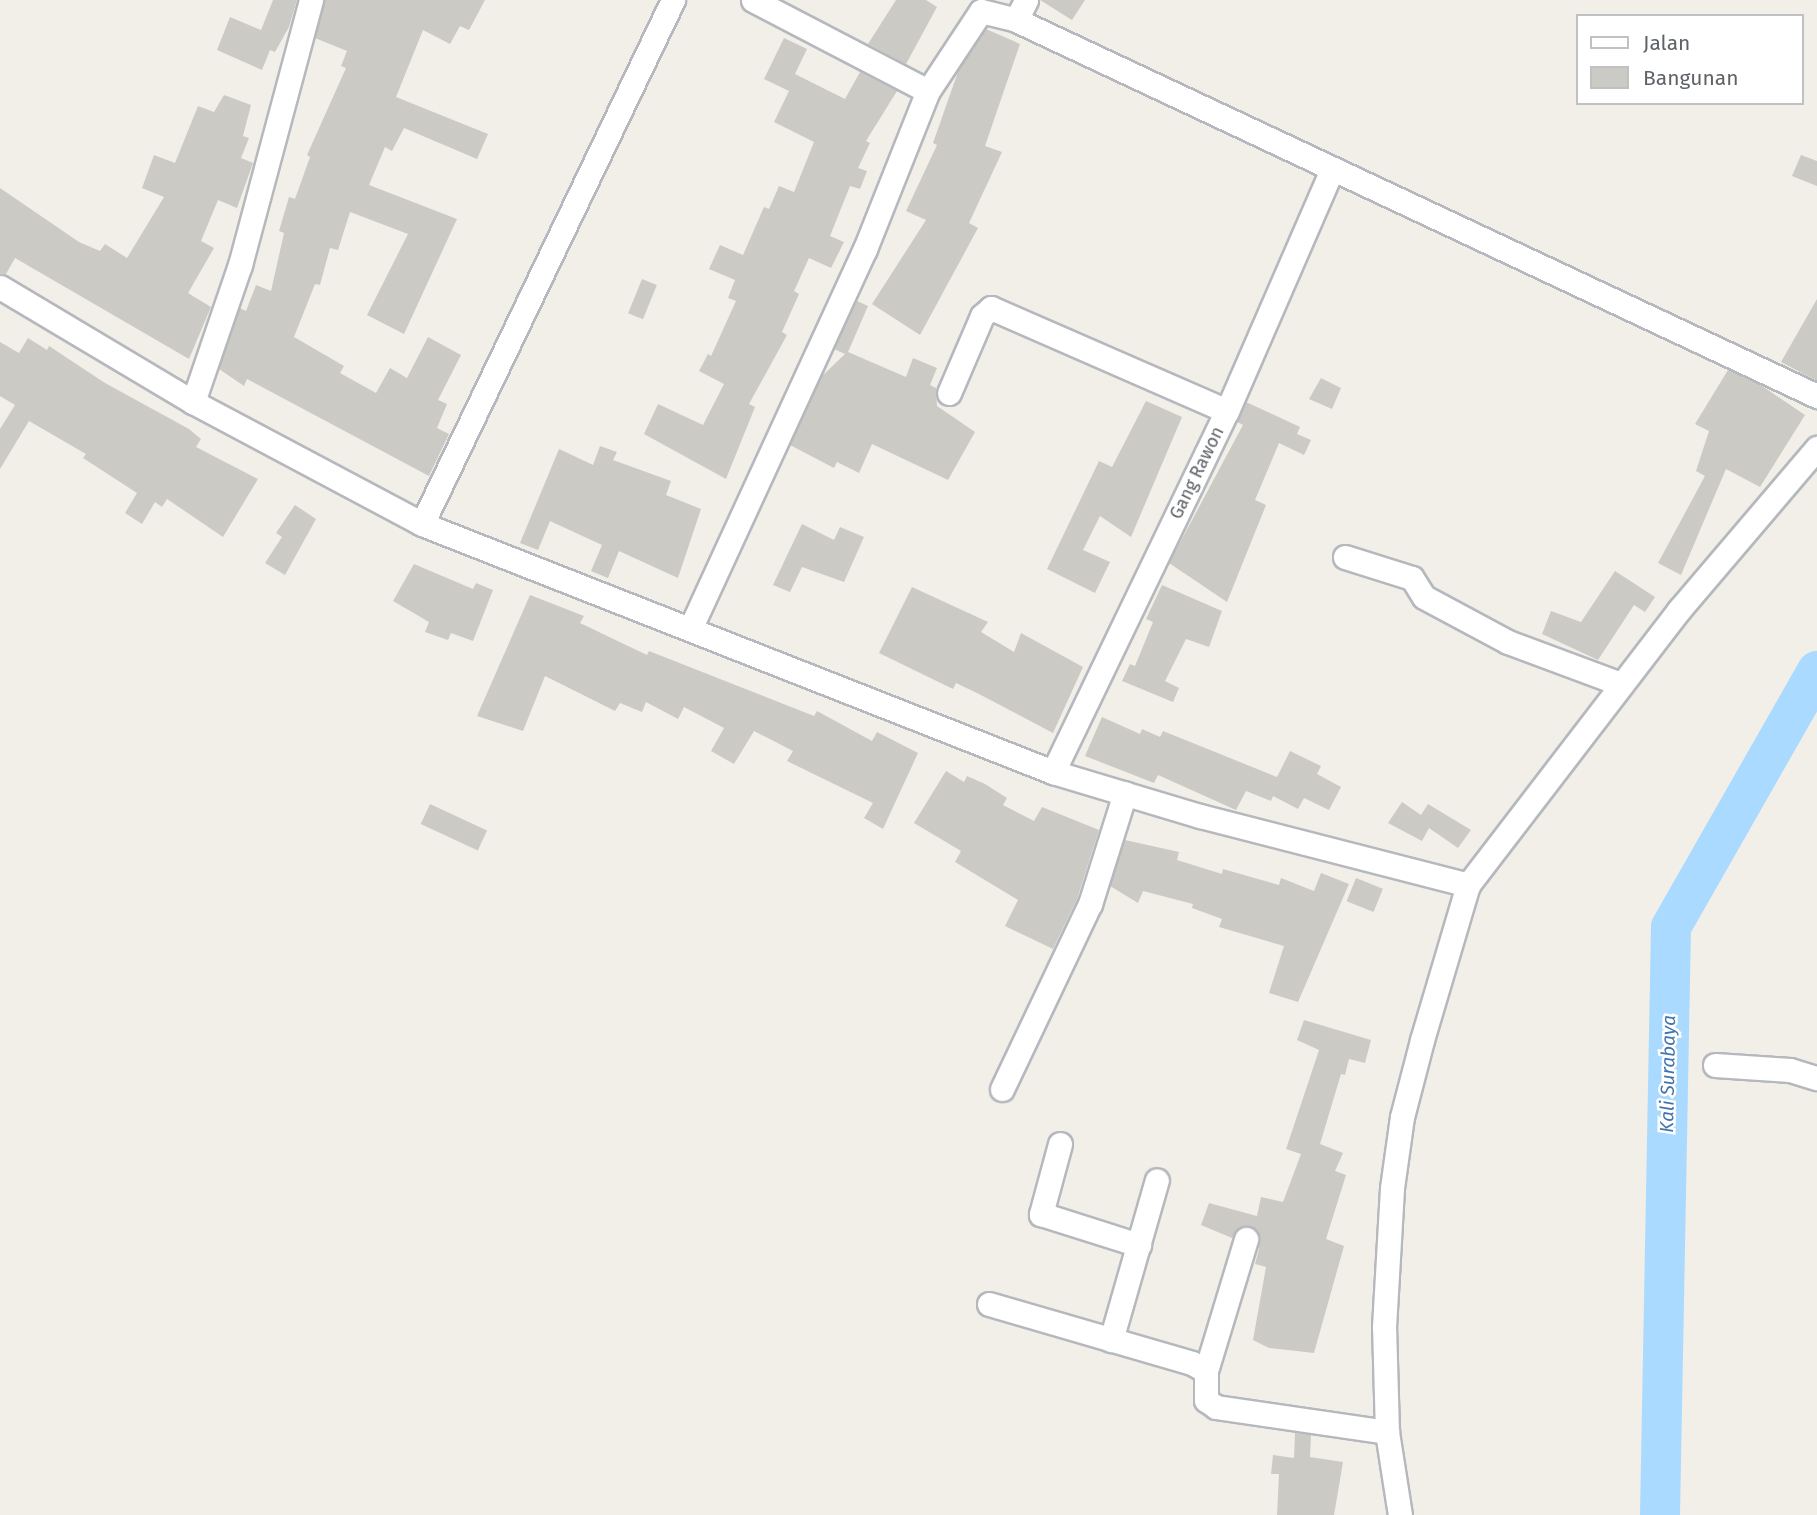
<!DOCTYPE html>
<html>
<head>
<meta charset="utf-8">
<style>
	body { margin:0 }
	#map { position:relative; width:1817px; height:1515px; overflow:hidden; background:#f1efe8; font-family:"Fira Sans",sans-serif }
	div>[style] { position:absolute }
	.river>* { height:40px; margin:-20px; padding:0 20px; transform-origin:20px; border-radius:20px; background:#aadaff }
	.building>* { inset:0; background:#cccac5; transform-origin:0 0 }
	.roads { filter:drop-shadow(2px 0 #b5b8bc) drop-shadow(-2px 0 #b5b8bc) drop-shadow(0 2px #b5b8bc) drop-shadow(0 -2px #b5b8bc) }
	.street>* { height:23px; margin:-11.5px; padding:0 11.5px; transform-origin:11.5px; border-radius:11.5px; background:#fff }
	span { translate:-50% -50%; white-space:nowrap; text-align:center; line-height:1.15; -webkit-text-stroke:5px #fff; paint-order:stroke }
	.street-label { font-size:18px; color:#5f6368 }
	.water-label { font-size:19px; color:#4174aa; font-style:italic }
	.legend { position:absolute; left:1576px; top:14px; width:228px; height:91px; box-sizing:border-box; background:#fff; border:2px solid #bfc1c3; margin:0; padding:9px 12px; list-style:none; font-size:21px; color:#5f6368 }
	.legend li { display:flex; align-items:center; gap:14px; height:35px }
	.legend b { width:35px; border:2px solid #bfc1c3 }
</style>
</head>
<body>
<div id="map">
	<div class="river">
		<i style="left:1660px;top:1515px;width:588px;rotate:-88.93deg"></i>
		<i style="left:1671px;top:927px;width:295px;rotate:-60.3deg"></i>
	</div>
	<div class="building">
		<i style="clip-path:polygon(273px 0,297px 0,289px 27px,275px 52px,270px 50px,262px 70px,217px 50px,230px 17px,261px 30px)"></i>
		<i style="clip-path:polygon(325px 0,485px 0,469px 30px,460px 26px,450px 44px,423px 30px,396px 97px,488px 134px,477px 159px,404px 128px,392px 151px,385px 147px,369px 185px,457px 219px,404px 334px,367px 315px,408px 234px,350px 212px,338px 250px,330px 248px,320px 285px,315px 284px,294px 337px,344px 366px,340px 373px,376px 393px,390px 368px,407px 378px,428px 337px,461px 355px,438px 400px,447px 404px,437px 428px,449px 434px,429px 476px,247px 379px,244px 386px,219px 369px,240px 308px,246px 311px,256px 285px,271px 291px,284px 233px,279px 231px,289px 197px,295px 199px,310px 157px,307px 155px,346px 68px,341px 66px,347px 51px,315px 38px)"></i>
		<i style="clip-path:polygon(896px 0,926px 0,937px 7px,906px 64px,868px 44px)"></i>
		<i style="clip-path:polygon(1040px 0,1085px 0,1072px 20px)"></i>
		<i style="clip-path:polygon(986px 29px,1020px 44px,985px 146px,1002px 152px,969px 223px,978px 228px,920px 335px,872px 304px,926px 220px,906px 211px,937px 145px,933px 143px,959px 69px)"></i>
		<i style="clip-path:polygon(784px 38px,807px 49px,795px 74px,845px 99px,860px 72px,897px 91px,866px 141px,870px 143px,858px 168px,867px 171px,860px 189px,850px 186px,830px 236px,844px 242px,831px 268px,809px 258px,794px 291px,799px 294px,782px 332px,787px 335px,749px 404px,755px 407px,726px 479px,644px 434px,658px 404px,703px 425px,724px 384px,699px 371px,708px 354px,711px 356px,736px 301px,728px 298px,735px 280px,709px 269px,720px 245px,743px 255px,764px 207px,769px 209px,779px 186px,794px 192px,814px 142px,774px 122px,789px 91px,764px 79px)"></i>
		<i style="clip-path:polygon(224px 95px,251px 105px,243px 136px,249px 138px,241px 158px,253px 163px,237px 208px,218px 200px,201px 241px,214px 248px,188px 293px,211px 307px,189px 359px,15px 258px,6px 274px,0 273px,0 188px,79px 242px,100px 251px,105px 244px,127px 258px,164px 197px,142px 188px,154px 155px,175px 163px,198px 106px,214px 112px)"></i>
		<i style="clip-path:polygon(1801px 155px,1817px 161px,1817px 186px,1792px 176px)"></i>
		<i style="left:642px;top:279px;width:16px;height:37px;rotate:22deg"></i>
		<i style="clip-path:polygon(1817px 299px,1817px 381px,1781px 362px)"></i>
		<i style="clip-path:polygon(857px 301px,868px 306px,848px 352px,906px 377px,913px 358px,937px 368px,930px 385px,936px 388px,937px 406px,975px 432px,948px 480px,872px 444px,859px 473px,837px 462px,834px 468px,790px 445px,821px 377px,845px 354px,834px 349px)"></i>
		<i style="clip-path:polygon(28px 338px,47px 350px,49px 346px,105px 383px,189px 429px,201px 439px,196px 447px,258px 479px,223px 537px,167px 499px,162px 507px,155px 502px,142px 524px,125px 513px,137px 493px,83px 458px,86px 454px,29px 421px,0 469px,0 429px,15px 405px,0 396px,0 342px,19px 353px)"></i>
		<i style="clip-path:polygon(1728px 370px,1762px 386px,1805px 415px,1760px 487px,1726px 469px,1681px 575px,1658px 563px,1705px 476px,1696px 471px,1709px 431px,1695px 424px)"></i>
		<i style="clip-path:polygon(1321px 378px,1341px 388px,1332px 409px,1309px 399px)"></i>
		<i style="clip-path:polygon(1146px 401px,1182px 417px,1131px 537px,1100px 516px,1083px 550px,1110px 562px,1095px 593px,1047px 569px,1099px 461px,1112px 467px)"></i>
		<i style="clip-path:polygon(1246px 402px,1300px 427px,1297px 434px,1311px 440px,1304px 455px,1279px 443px,1255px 500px,1266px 505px,1227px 602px,1169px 563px,1243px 425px,1237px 422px)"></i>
		<i style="clip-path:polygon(600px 446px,617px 452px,613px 460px,671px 481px,666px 495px,701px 509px,678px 578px,619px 551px,608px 578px,591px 571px,602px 545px,550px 521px,538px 550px,520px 543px,559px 449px,593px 465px)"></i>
		<i style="clip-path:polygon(295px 505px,316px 519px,285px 575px,265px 563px,282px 537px,276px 533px)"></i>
		<i style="clip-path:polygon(802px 524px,834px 540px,840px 527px,864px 537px,844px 582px,802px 567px,790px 592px,773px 585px)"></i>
		<i style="clip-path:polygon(414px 564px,473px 589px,476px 583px,493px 590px,473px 641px,451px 633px,448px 640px,425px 632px,429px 622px,393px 601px)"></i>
		<i style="clip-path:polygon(1615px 571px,1655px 597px,1645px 612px,1634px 605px,1598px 660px,1542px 634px,1551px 611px,1581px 622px)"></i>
		<i style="clip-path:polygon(1162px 585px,1222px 611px,1209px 647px,1186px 639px,1165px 681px,1179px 688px,1173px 702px,1122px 681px,1130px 664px,1135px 666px,1153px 622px,1146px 619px)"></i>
		<i style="clip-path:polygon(912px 587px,988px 622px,981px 632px,1014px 652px,1021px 633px,1083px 667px,1053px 733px,977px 693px,956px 683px,953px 689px,879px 653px)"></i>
		<i style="clip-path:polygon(530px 595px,584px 616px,580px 623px,647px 655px,649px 651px,814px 716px,817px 711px,872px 741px,877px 732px,918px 753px,883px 829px,864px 818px,873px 803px,787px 761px,793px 751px,754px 731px,734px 764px,711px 751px,724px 728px,684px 707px,678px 719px,646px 702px,642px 712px,620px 703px,615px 711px,545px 676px,523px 731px,477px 716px)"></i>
		<i style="clip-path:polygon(1102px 717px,1140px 734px,1142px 729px,1160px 737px,1163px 731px,1277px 777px,1290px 751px,1321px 766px,1317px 774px,1341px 787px,1329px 810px,1304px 798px,1298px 809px,1273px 796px,1271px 801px,1246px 791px,1236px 810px,1158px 775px,1154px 783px,1085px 756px)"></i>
		<i style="clip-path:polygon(946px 771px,964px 782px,967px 776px,985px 784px,1007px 798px,1003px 805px,1034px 821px,1042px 807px,1099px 830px,1077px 899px,1053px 949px,1005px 926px,1018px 900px,955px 862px,961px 851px,914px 823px)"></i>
		<i style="clip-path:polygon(1402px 802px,1421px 815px,1428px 804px,1471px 830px,1458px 848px,1429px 828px,1422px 841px,1388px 823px)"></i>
		<i style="left:430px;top:804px;width:63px;height:22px;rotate:25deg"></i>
		<i style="clip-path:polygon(1125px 840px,1179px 852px,1177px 860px,1222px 874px,1223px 869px,1279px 885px,1281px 878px,1314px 891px,1321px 873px,1349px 884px,1298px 1002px,1269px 993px,1284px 946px,1219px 927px,1222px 919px,1192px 908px,1193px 904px,1143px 891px,1138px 903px,1110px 886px)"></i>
		<i style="left:1356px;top:878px;width:29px;height:25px;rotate:22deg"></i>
		<i style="clip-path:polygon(1304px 1020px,1371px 1040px,1365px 1063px,1349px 1059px,1345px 1075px,1341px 1074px,1320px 1144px,1343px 1153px,1335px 1171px,1346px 1175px,1326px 1239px,1344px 1246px,1314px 1353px,1269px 1348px,1253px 1340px,1266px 1267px,1255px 1264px,1259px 1249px,1257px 1230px,1242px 1226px,1232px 1238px,1201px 1225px,1209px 1203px,1257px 1216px,1261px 1197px,1283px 1202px,1301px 1154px,1286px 1149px,1319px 1050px,1297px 1040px)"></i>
		<i style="clip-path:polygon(1295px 1433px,1311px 1435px,1310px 1457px,1343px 1462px,1334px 1515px,1277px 1515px,1279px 1474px,1271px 1474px,1273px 1455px,1294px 1458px)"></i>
	</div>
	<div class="roads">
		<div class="street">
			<i style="left:753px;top:0;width:197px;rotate:27.5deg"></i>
			<i style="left:1016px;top:20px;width:22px;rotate:-63deg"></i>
			<i style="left:0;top:287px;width:225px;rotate:30.8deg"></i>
			<i style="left:193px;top:402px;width:259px;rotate:28deg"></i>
			<i style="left:422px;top:524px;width:678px;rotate:21.46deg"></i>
			<i style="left:1053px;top:772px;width:153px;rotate:16.7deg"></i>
			<i style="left:1200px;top:816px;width:277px;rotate:14.4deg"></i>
			<i style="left:949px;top:393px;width:84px;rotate:-66.8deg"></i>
			<i style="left:982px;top:316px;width:12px;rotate:-42deg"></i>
			<i style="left:991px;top:308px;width:257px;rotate:23.6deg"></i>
			<i style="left:193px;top:402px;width:145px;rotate:-71.1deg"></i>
			<i style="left:240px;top:265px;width:274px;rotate:-75deg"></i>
			<i style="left:422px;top:524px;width:581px;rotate:-64.41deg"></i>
			<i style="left:1345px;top:557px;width:70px;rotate:17.4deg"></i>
			<i style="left:1412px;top:578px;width:22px;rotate:58deg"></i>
			<i style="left:1424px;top:597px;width:95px;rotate:28.2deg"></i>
			<i style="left:1508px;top:642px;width:121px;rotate:20.4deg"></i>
			<i style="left:691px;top:627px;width:416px;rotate:-65.3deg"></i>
			<i style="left:865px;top:249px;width:170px;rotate:-68.3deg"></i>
			<i style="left:928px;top:91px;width:96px;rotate:-56.5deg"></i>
			<i style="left:981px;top:11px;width:36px;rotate:14deg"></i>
			<i style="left:1016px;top:20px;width:885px;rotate:25.15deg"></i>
			<i style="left:1053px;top:772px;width:401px;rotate:-64.3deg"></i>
			<i style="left:1227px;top:411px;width:264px;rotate:-66.5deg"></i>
			<i style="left:1715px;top:1065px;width:75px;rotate:3.8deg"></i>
			<i style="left:1790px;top:1070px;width:28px;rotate:17deg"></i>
			<i style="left:1002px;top:1089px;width:205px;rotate:-64.6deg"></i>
			<i style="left:1090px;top:904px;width:116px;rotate:-72.5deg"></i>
			<i style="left:1060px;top:1144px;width:73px;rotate:105.2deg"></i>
			<i style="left:1041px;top:1214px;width:103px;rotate:17.6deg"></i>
			<i style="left:989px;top:1304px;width:211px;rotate:16.2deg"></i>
			<i style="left:1192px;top:1363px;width:16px;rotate:30deg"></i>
			<i style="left:1206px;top:1371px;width:29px;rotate:90deg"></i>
			<i style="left:1206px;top:1400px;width:12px;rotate:35deg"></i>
			<i style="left:1216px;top:1407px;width:173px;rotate:8.3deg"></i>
			<i style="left:1111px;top:1340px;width:166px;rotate:-74deg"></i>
			<i style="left:1206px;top:1371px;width:138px;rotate:-73.1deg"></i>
			<i style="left:1400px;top:1515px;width:84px;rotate:-98.9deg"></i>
			<i style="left:1387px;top:1432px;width:105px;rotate:-91.6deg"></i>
			<i style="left:1384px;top:1327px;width:139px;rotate:-86.7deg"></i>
			<i style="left:1392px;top:1188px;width:72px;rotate:-82deg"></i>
			<i style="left:1402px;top:1117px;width:80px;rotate:-75.4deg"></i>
			<i style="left:1422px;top:1040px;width:162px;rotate:-73.5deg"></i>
			<i style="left:1468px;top:885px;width:347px;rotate:-52.5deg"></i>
			<i style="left:1679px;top:610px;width:213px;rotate:-49.6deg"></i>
		</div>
	</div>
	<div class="street-label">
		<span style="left:1197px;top:473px;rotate:-64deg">Gang Rawon</span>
	</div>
	<div class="water-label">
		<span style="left:1668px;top:1074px;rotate:-89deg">Kali Surabaya</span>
	</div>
	<ul class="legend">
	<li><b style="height:9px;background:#fff"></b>Jalan</li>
	<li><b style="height:19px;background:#cccac5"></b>Bangunan</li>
	</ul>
</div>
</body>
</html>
